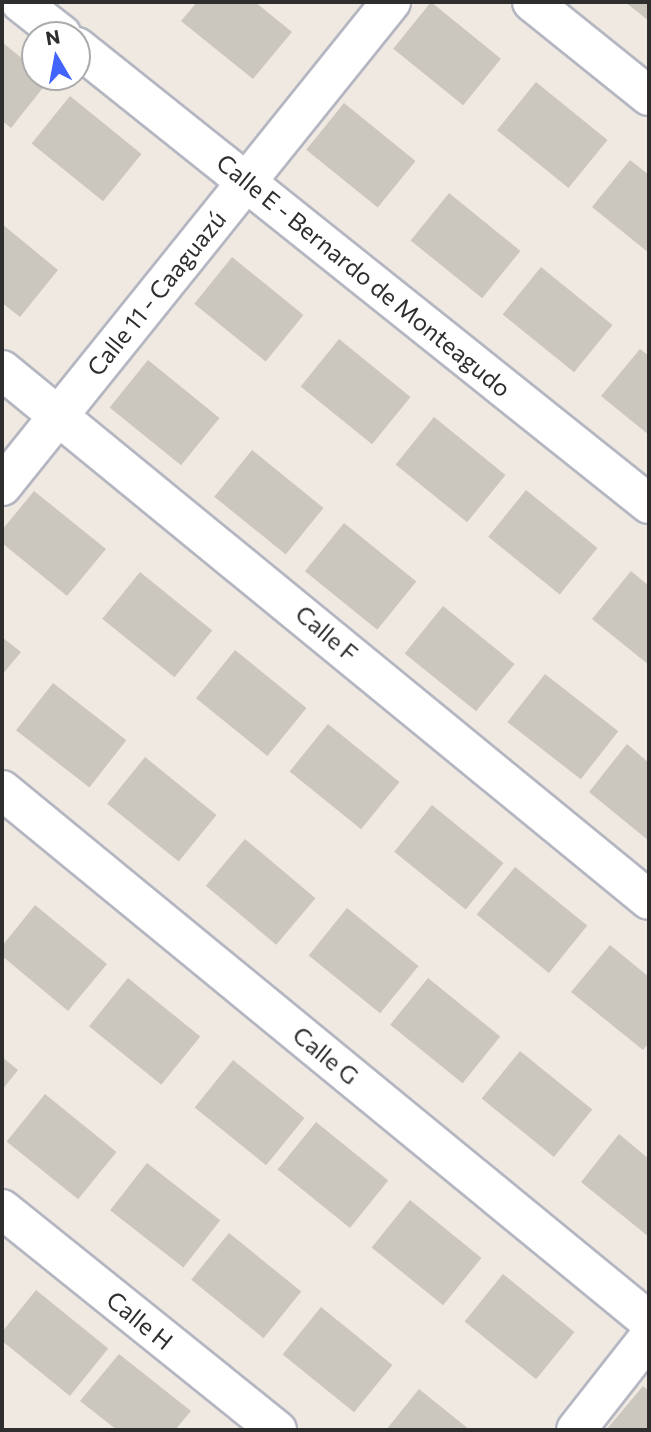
<!DOCTYPE html>
<html>
<head>
<meta charset="utf-8">
<style>
	body { margin:0 }
	#map { position:relative; width:651px; height:1432px; overflow:hidden; background:#efe9e1; font-family:Commissioner,sans-serif }
	div>[style] { position:absolute }
	.building>* { inset:0; background:#cbc7bf; transform-origin:0 0 }
	.roads { filter:drop-shadow(2px 0 #b4b7c1) drop-shadow(-2px 0 #b4b7c1) drop-shadow(0 2px #b4b7c1) drop-shadow(0 -2px #b4b7c1) }
	.street>* { height:38px; margin:-19px; padding:0 19px; transform-origin:19px; border-radius:19px; background:#fff }
	span { translate:-50% -50%; white-space:nowrap; text-align:center; line-height:1.15; -webkit-text-stroke:5px #fff; paint-order:stroke }
	.street-label { font-size:24px; color:#2e2e2e }
	.frame { position:absolute; inset:0; border:4px solid #2e2e2e; pointer-events:none }
	.north { position:absolute; left:21px; top:21px; width:70px; height:70px; box-sizing:border-box; background:#fff; border:2px solid #ababab; border-radius:50%; rotate:350deg; font-size:19px; font-weight:700; line-height:28px; text-align:center; color:#2e2e2e }
	.north::after { content:''; display:block; margin:auto; width:24px; height:32px; background:#4264fb; clip-path:polygon(50% 0,100% 100%,50% 72%,0 100%) }
</style>
</head>
<body>
<div id="map">
	<div class="building">
		<i style="clip-path:polygon(197px 2px,255px 2px,292px 32px,253px 79px,181px 21px)"></i>
		<i style="left:431px;top:2px;width:90px;height:60px;rotate:39deg"></i>
		<i style="clip-path:polygon(625px 2px,649px 2px,649px 21px)"></i>
		<i style="clip-path:polygon(2px 42px,35px 69px,35px 77px,49px 80px,11px 128px,2px 121px)"></i>
		<i style="left:536px;top:82px;width:92px;height:62px;rotate:39deg"></i>
		<i style="left:70px;top:96px;width:92px;height:61px;rotate:39deg"></i>
		<i style="left:344px;top:103px;width:92px;height:60px;rotate:39deg"></i>
		<i style="clip-path:polygon(630px 160px,649px 175px,649px 253px,592px 207px)"></i>
		<i style="left:449px;top:193px;width:92px;height:61px;rotate:39deg"></i>
		<i style="clip-path:polygon(2px 224px,58px 270px,20px 317px,2px 303px)"></i>
		<i style="left:232px;top:257px;width:92px;height:60px;rotate:39deg"></i>
		<i style="left:541px;top:267px;width:92px;height:61px;rotate:39deg"></i>
		<i style="left:339px;top:339px;width:92px;height:61px;rotate:39deg"></i>
		<i style="clip-path:polygon(640px 349px,649px 356px,649px 435px,601px 396px)"></i>
		<i style="left:148px;top:360px;width:92px;height:61px;rotate:39deg"></i>
		<i style="left:434px;top:417px;width:92px;height:61px;rotate:39deg"></i>
		<i style="left:252px;top:450px;width:92px;height:60px;rotate:39deg"></i>
		<i style="left:526px;top:490px;width:92px;height:60px;rotate:39deg"></i>
		<i style="clip-path:polygon(34px 491px,106px 549px,67px 596px,2px 543px,2px 530px)"></i>
		<i style="left:344px;top:523px;width:93px;height:62px;rotate:39deg"></i>
		<i style="clip-path:polygon(631px 571px,649px 586px,649px 665px,592px 619px)"></i>
		<i style="left:140px;top:572px;width:93px;height:60px;rotate:39deg"></i>
		<i style="left:443px;top:606px;width:92px;height:61px;rotate:39deg"></i>
		<i style="clip-path:polygon(2px 637px,21px 652px,2px 675px)"></i>
		<i style="left:235px;top:650px;width:92px;height:62px;rotate:39deg"></i>
		<i style="left:545px;top:674px;width:93px;height:61px;rotate:38deg"></i>
		<i style="left:53px;top:683px;width:93px;height:60px;rotate:38deg"></i>
		<i style="left:328px;top:724px;width:92px;height:61px;rotate:39deg"></i>
		<i style="clip-path:polygon(627px 744px,649px 763px,649px 841px,589px 792px)"></i>
		<i style="left:145px;top:757px;width:92px;height:60px;rotate:39deg"></i>
		<i style="left:432px;top:805px;width:92px;height:60px;rotate:39deg"></i>
		<i style="left:245px;top:839px;width:92px;height:61px;rotate:40deg"></i>
		<i style="left:515px;top:867px;width:93px;height:61px;rotate:39deg"></i>
		<i style="clip-path:polygon(35px 905px,107px 964px,68px 1011px,2px 956px,2px 946px)"></i>
		<i style="left:347px;top:908px;width:92px;height:61px;rotate:39deg"></i>
		<i style="clip-path:polygon(610px 945px,649px 977px,649px 1043px,643px 1050px,571px 992px)"></i>
		<i style="left:128px;top:978px;width:93px;height:62px;rotate:39deg"></i>
		<i style="left:428px;top:978px;width:93px;height:60px;rotate:39deg"></i>
		<i style="left:520px;top:1051px;width:93px;height:61px;rotate:39deg"></i>
		<i style="clip-path:polygon(2px 1057px,18px 1070px,2px 1090px)"></i>
		<i style="left:233px;top:1060px;width:92px;height:61px;rotate:39deg"></i>
		<i style="left:45px;top:1094px;width:92px;height:61px;rotate:39deg"></i>
		<i style="left:316px;top:1122px;width:93px;height:61px;rotate:39deg"></i>
		<i style="clip-path:polygon(619px 1134px,649px 1159px,649px 1237px,581px 1182px)"></i>
		<i style="left:147px;top:1163px;width:93px;height:60px;rotate:38deg"></i>
		<i style="left:410px;top:1200px;width:92px;height:61px;rotate:39deg"></i>
		<i style="left:229px;top:1233px;width:93px;height:60px;rotate:39deg"></i>
		<i style="left:503px;top:1274px;width:92px;height:61px;rotate:39deg"></i>
		<i style="left:36px;top:1290px;width:93px;height:61px;rotate:39deg"></i>
		<i style="left:321px;top:1307px;width:92px;height:61px;rotate:39deg"></i>
		<i style="clip-path:polygon(119px 1354px,191px 1411px,175px 1430px,117px 1430px,80px 1401px)"></i>
		<i style="clip-path:polygon(643px 1386px,649px 1391px,649px 1430px,606px 1430px)"></i>
		<i style="clip-path:polygon(419px 1389px,470px 1430px,386px 1430px)"></i>
	</div>
	<div class="roads">
		<div class="street">
			<i style="left:20px;top:2px;width:53px;rotate:38.2deg"></i>
			<i style="left:532px;top:2px;width:150px;rotate:38.8deg"></i>
			<i style="left:77px;top:47px;width:732px;rotate:38.62deg"></i>
			<i style="left:2px;top:370px;width:836px;rotate:39.32deg"></i>
			<i style="left:2px;top:486px;width:621px;rotate:-51.21deg"></i>
			<i style="left:2px;top:790px;width:837px;rotate:39.38deg"></i>
			<i style="left:2px;top:1209px;width:353px;rotate:38.8deg"></i>
			<i style="left:576px;top:1430px;width:118px;rotate:-51.9deg"></i>
		</div>
	</div>
	<div class="street-label">
		<span style="left:364px;top:275px;rotate:39deg">Calle E - Bernardo de Monteagudo</span>
		<span style="left:156px;top:293px;rotate:-51deg">Calle 11 - Caaguazú</span>
		<span style="left:327px;top:633px;rotate:40deg">Calle F</span>
		<span style="left:326px;top:1055px;rotate:39deg">Calle G</span>
		<span style="left:140px;top:1320px;rotate:39deg">Calle H</span>
	</div>
	<div class="frame"></div>
	<div class="north">N</div>
</div>
</body>
</html>
